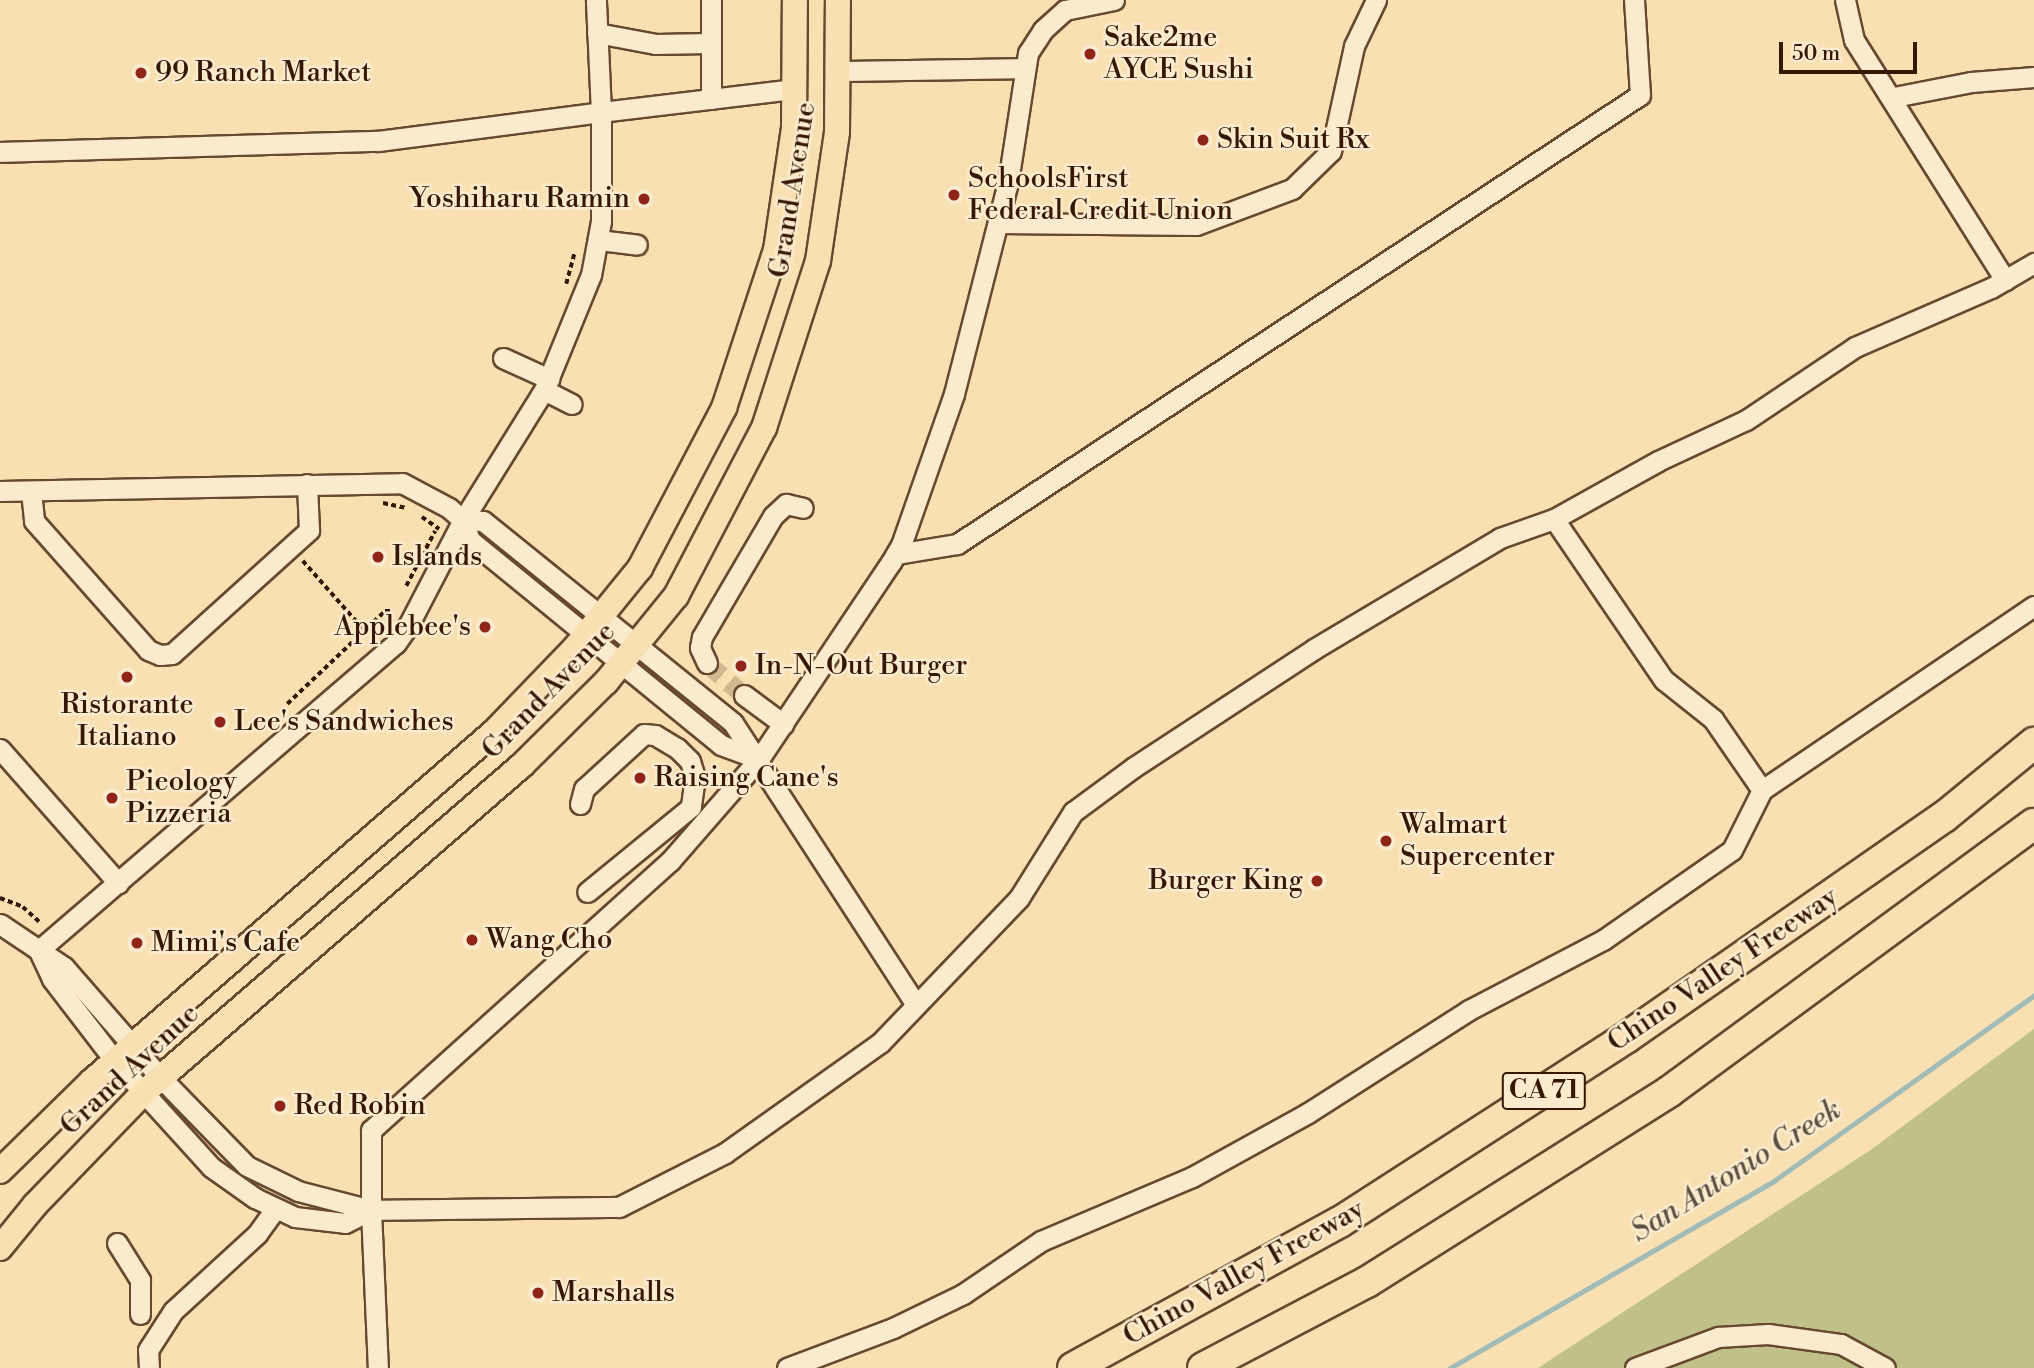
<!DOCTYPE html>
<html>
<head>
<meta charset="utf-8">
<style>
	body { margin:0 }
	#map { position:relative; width:2034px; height:1368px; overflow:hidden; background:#f9e0b3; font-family:"Libre Bodoni",serif }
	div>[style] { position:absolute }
	.green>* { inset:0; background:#c0c18a }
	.stream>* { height:5px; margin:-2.5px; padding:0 2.5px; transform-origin:2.5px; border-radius:2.5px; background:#a1bbb7 }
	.minor-tunnel>* { height:19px; margin-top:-9.5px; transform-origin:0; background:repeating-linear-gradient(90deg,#d2b890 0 19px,transparent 0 29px) }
	.path>* { height:3.5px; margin-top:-1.75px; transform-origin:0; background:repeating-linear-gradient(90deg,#351703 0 5px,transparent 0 8.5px) }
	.roads { filter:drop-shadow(2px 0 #66492f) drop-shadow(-2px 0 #66492f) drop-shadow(0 2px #66492f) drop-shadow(0 -2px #66492f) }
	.minor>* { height:19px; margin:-9.5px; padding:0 9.5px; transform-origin:9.5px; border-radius:9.5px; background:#fbebce }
	.major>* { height:24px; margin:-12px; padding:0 12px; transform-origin:12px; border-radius:12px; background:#f9e0b3 }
	.highway>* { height:30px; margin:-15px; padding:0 15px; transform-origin:15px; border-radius:15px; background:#f9e0b3 }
	.dots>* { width:19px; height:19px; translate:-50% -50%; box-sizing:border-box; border:4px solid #fbebce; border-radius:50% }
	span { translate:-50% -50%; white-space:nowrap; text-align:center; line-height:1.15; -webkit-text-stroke:5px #fbebce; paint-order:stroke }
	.shield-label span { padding:2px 5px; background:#fbebce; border:2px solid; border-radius:5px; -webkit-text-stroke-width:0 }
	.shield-label { font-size:26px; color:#351703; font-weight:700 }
	.poi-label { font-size:28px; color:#351703 }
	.left { translate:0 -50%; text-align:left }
	.right { translate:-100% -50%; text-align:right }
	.street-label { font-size:28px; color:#351703 }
	.water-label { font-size:30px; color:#5b5042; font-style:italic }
	.scale { position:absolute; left:1779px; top:42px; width:138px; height:32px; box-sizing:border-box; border:4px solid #351703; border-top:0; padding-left:9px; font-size:21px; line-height:24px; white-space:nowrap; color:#351703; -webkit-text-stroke:5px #fbebce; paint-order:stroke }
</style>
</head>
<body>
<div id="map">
	<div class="green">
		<i style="clip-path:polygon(2034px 1029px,2034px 1368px,1538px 1368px,1872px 1149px)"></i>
	</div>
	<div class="stream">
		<i style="left:1450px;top:1368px;width:375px;rotate:-30deg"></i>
		<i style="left:1775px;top:1180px;width:318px;rotate:-35.5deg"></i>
	</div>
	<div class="minor-tunnel">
		<i style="left:707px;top:663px;width:49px;rotate:40.9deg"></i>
	</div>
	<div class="path">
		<i style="left:566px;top:284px;width:31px;rotate:-75deg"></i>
		<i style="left:383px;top:503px;width:24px;rotate:12deg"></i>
		<i style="left:422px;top:517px;width:21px;rotate:35deg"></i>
		<i style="left:303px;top:561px;width:94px;rotate:48.5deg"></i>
		<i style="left:406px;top:586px;width:62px;rotate:-62.2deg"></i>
		<i style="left:287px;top:704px;width:135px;rotate:-43.5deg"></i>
		<i style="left:385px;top:611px;width:8px"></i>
		<i style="left:0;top:898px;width:25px;rotate:21deg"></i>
		<i style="left:23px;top:907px;width:25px;rotate:42deg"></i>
	</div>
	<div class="roads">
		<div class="minor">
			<i style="left:711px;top:0;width:99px;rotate:90deg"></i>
			<i style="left:1114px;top:0;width:50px;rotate:168.5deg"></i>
			<i style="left:1065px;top:10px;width:30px;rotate:138deg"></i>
			<i style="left:1043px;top:30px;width:27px;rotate:123deg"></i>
			<i style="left:1028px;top:53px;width:131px;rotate:98.8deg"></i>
			<i style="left:1008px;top:182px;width:219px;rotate:104.3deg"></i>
			<i style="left:954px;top:394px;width:160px;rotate:109.3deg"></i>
			<i style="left:901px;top:545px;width:20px;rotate:120deg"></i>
			<i style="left:891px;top:562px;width:237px;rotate:123.8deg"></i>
			<i style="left:759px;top:759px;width:135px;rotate:131.1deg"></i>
			<i style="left:670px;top:861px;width:402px;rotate:138deg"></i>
			<i style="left:371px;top:1130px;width:80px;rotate:90deg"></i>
			<i style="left:371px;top:1210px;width:248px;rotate:-0.7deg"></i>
			<i style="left:619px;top:1207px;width:119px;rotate:-27deg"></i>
			<i style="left:725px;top:1153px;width:190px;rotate:-35.4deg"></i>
			<i style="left:880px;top:1043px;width:201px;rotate:-46.2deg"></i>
			<i style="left:1019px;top:898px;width:102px;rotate:-57.9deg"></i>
			<i style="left:1073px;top:812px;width:76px;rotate:-36.4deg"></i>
			<i style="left:1134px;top:767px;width:215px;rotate:-33.2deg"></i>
			<i style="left:1314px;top:649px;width:217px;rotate:-30.8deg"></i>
			<i style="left:1500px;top:538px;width:57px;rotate:-19.4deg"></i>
			<i style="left:1554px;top:519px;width:195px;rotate:55.7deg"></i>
			<i style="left:1664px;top:680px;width:63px;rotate:38.5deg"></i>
			<i style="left:1713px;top:719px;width:86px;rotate:55.4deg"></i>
			<i style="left:1762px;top:790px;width:328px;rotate:-34.1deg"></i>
			<i style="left:1845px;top:0;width:41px;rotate:77.3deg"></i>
			<i style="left:1854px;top:40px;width:284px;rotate:57.8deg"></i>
			<i style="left:597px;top:33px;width:59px;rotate:10.7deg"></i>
			<i style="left:655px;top:44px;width:55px;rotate:-1deg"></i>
			<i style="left:838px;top:71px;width:185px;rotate:-0.9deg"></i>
			<i style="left:1894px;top:97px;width:78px;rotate:-11deg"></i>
			<i style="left:1971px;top:82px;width:63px;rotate:-4.5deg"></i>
			<i style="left:0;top:152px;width:378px;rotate:-1.7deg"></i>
			<i style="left:378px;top:141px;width:225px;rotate:-7.4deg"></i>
			<i style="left:601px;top:112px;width:112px;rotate:-92.6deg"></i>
			<i style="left:998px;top:223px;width:198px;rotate:0.6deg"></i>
			<i style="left:1196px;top:225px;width:103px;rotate:-20.6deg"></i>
			<i style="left:1292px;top:189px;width:54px;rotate:-44.3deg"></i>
			<i style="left:1331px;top:151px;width:107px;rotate:-77.6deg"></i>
			<i style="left:1354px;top:46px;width:51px;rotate:-64.4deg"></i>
			<i style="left:599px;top:240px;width:38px;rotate:7deg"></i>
			<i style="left:503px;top:358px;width:51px;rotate:24.5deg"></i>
			<i style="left:544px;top:390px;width:31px;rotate:27deg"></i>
			<i style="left:0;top:491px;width:402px;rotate:-1.1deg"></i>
			<i style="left:402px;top:483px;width:53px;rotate:28deg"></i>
			<i style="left:449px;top:508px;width:18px;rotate:41deg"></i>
			<i style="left:463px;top:520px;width:21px;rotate:71deg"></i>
			<i style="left:470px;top:540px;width:324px;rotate:39.2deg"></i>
			<i style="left:721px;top:745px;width:40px;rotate:20.2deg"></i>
			<i style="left:31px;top:491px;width:30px;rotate:84deg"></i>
			<i style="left:34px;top:521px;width:172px;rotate:48.5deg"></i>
			<i style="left:148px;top:650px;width:13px;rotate:23deg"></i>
			<i style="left:160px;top:655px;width:12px;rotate:-5deg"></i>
			<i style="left:172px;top:654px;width:185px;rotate:-42.1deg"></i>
			<i style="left:309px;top:530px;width:46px;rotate:-92.5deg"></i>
			<i style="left:1554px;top:519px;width:119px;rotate:-29.1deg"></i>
			<i style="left:1658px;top:461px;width:97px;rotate:-25deg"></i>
			<i style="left:1746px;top:420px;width:131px;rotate:-33.8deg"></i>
			<i style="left:1855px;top:347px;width:148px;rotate:-23.5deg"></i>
			<i style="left:1991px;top:288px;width:50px;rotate:-30.2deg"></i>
			<i style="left:463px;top:520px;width:20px;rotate:3deg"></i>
			<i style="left:483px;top:521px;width:321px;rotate:38.9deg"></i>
			<i style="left:733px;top:723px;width:336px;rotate:57deg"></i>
			<i style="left:896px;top:554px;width:62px;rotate:-9.3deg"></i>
			<i style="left:957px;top:544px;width:817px;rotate:-33.32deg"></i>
			<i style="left:1640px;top:95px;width:95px;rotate:-93.6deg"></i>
			<i style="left:707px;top:663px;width:17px;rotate:-115deg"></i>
			<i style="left:700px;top:648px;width:11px;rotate:-80deg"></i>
			<i style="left:702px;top:637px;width:140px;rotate:-59.6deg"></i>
			<i style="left:773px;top:516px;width:18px;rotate:-43deg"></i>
			<i style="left:786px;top:504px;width:17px;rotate:13deg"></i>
			<i style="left:744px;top:695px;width:49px;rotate:36.6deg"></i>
			<i style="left:0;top:749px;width:179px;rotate:48.6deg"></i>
			<i style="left:580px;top:804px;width:16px;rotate:-75deg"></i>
			<i style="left:584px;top:789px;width:81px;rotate:-42.5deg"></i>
			<i style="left:644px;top:734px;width:11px;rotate:5deg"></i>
			<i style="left:655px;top:735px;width:26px;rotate:31deg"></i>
			<i style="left:677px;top:748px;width:18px;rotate:45deg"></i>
			<i style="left:690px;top:761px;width:17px;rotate:73deg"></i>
			<i style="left:695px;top:777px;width:30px;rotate:98deg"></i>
			<i style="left:691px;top:807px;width:134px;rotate:140.7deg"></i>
			<i style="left:0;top:924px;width:77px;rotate:33.9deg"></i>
			<i style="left:64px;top:967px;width:146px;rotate:48.9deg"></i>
			<i style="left:160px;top:1077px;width:124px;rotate:45.7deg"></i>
			<i style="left:247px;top:1166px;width:57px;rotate:26.1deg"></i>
			<i style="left:298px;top:1191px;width:75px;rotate:14.6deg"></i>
			<i style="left:39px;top:950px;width:471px;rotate:-40.7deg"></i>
			<i style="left:396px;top:643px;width:21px;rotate:-55deg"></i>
			<i style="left:408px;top:626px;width:119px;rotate:-62.6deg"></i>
			<i style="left:463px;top:520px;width:153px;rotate:-58.1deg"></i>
			<i style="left:544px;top:390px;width:124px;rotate:-67.8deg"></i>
			<i style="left:591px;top:275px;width:55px;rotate:-79.5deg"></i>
			<i style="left:601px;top:221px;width:109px;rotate:-90deg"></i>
			<i style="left:601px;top:112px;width:194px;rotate:-6.8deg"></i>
			<i style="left:39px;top:951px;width:31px;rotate:65deg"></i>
			<i style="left:52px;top:979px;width:103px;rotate:52.5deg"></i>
			<i style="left:115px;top:1061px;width:143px;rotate:47.8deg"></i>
			<i style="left:211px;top:1167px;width:54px;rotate:35.2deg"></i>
			<i style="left:255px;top:1198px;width:44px;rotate:25.4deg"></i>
			<i style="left:295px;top:1217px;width:50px;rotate:6.8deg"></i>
			<i style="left:345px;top:1223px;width:29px;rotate:-27deg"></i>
			<i style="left:371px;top:1210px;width:158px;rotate:87.5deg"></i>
			<i style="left:117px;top:1243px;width:44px;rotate:58.1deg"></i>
			<i style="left:140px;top:1280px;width:34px;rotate:90deg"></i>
			<i style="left:149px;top:1368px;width:18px;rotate:-93deg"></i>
			<i style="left:148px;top:1350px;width:46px;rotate:-57.3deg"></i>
			<i style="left:173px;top:1311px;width:114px;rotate:-42.5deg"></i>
			<i style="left:257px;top:1234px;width:31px;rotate:-54deg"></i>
			<i style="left:787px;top:1368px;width:113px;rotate:-20.7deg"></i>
			<i style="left:893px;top:1328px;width:78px;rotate:-25.9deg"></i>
			<i style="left:963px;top:1294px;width:94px;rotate:-34.2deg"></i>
			<i style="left:1041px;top:1241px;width:164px;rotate:-23deg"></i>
			<i style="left:1192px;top:1177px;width:132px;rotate:-28.9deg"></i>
			<i style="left:1308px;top:1113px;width:191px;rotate:-32.6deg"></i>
			<i style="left:1469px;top:1010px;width:151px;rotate:-27.6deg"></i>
			<i style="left:1603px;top:940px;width:157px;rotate:-34.9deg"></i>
			<i style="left:1732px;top:850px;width:67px;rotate:-63.4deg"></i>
			<i style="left:1635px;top:1368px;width:89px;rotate:-20.5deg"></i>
			<i style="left:1718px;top:1337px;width:50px;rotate:-3.4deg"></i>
			<i style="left:1768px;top:1334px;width:74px;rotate:7.8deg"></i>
			<i style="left:1841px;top:1344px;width:50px;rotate:28.6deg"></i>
		</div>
		<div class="major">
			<i style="left:0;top:1171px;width:129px;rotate:-44.4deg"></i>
			<i style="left:92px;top:1081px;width:534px;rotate:-40.97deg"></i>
			<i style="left:495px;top:731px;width:115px;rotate:-46.1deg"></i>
			<i style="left:575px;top:648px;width:103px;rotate:-50.9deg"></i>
			<i style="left:640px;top:568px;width:181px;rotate:-62.3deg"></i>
			<i style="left:724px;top:408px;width:166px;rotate:-71.8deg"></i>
			<i style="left:776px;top:250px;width:123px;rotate:-81.6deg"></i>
			<i style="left:794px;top:128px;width:128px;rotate:-89.6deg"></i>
			<i style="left:0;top:1248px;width:55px;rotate:-50.9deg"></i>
			<i style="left:35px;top:1205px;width:156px;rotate:-46deg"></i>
			<i style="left:143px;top:1093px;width:501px;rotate:-40.87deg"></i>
			<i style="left:522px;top:765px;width:118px;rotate:-44.7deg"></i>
			<i style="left:606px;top:682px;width:111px;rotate:-50.9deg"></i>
			<i style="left:676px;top:596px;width:190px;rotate:-62.4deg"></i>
			<i style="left:764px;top:428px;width:176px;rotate:-72.1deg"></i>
			<i style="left:818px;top:261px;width:130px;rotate:-81.6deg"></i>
			<i style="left:837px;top:132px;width:132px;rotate:-89.6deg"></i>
		</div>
		<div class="highway">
			<i style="left:1073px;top:1368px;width:304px;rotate:-28.7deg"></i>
			<i style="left:1340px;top:1222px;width:341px;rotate:-32.8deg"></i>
			<i style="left:1627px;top:1037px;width:386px;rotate:-34.8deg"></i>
			<i style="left:1944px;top:817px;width:117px;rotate:-39.4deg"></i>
			<i style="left:1203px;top:1368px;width:185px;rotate:-27.7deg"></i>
			<i style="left:1367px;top:1282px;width:358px;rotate:-32.2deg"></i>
			<i style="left:1670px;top:1091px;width:451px;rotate:-36.3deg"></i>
		</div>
	</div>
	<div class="dots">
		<i style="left:1090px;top:54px;background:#8f2418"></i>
		<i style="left:141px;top:73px;background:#8f2418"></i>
		<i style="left:1203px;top:140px;background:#8f2418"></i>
		<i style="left:954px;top:195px;background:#8f2418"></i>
		<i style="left:644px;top:199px;background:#8f2418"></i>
		<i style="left:378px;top:557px;background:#8f2418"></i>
		<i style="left:485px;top:627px;background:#8f2418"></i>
		<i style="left:741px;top:666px;background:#8f2418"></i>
		<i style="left:127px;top:677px;background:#8f2418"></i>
		<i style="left:220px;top:722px;background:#8f2418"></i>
		<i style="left:640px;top:778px;background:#8f2418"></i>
		<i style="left:112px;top:798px;background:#8f2418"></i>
		<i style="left:1386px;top:841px;background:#8f2418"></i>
		<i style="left:1317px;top:881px;background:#8f2418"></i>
		<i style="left:472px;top:940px;background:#8f2418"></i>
		<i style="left:137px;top:943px;background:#8f2418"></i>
		<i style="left:280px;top:1106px;background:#8f2418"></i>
		<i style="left:538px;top:1293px;background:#8f2418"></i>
	</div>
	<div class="shield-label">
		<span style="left:1544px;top:1091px">CA 71</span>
	</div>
	<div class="poi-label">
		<span class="left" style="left:1104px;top:54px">Sake2me<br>AYCE Sushi</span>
		<span class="left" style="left:155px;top:73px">99 Ranch Market</span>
		<span class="left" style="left:1217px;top:140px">Skin Suit Rx</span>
		<span class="left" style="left:968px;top:195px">SchoolsFirst<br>Federal Credit Union</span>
		<span class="right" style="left:630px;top:199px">Yoshiharu Ramin</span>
		<span class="left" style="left:392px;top:557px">Islands</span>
		<span class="right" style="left:471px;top:627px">Applebee's</span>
		<span class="left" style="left:755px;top:666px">In-N-Out Burger</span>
		<span style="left:127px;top:721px">Ristorante<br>Italiano</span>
		<span class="left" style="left:234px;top:722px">Lee's Sandwiches</span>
		<span class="left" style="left:654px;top:778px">Raising Cane's</span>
		<span class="left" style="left:126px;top:798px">Pieology<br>Pizzeria</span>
		<span class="left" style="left:1400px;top:841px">Walmart<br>Supercenter</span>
		<span class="right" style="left:1303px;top:881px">Burger King</span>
		<span class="left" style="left:486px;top:940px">Wang Cho</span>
		<span class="left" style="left:151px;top:943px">Mimi's Cafe</span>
		<span class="left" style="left:294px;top:1106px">Red Robin</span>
		<span class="left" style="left:552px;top:1293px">Marshalls</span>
	</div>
	<div class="street-label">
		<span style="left:793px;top:190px;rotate:-81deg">Grand Avenue</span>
		<span style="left:549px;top:691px;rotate:-46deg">Grand Avenue</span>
		<span style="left:1723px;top:970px;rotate:-34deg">Chino Valley Freeway</span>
		<span style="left:130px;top:1070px;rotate:-43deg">Grand Avenue</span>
		<span style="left:1244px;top:1273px;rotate:-29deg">Chino Valley Freeway</span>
	</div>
	<div class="water-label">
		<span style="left:1736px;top:1171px;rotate:-32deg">San Antonio Creek</span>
	</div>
	<div class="scale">50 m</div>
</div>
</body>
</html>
